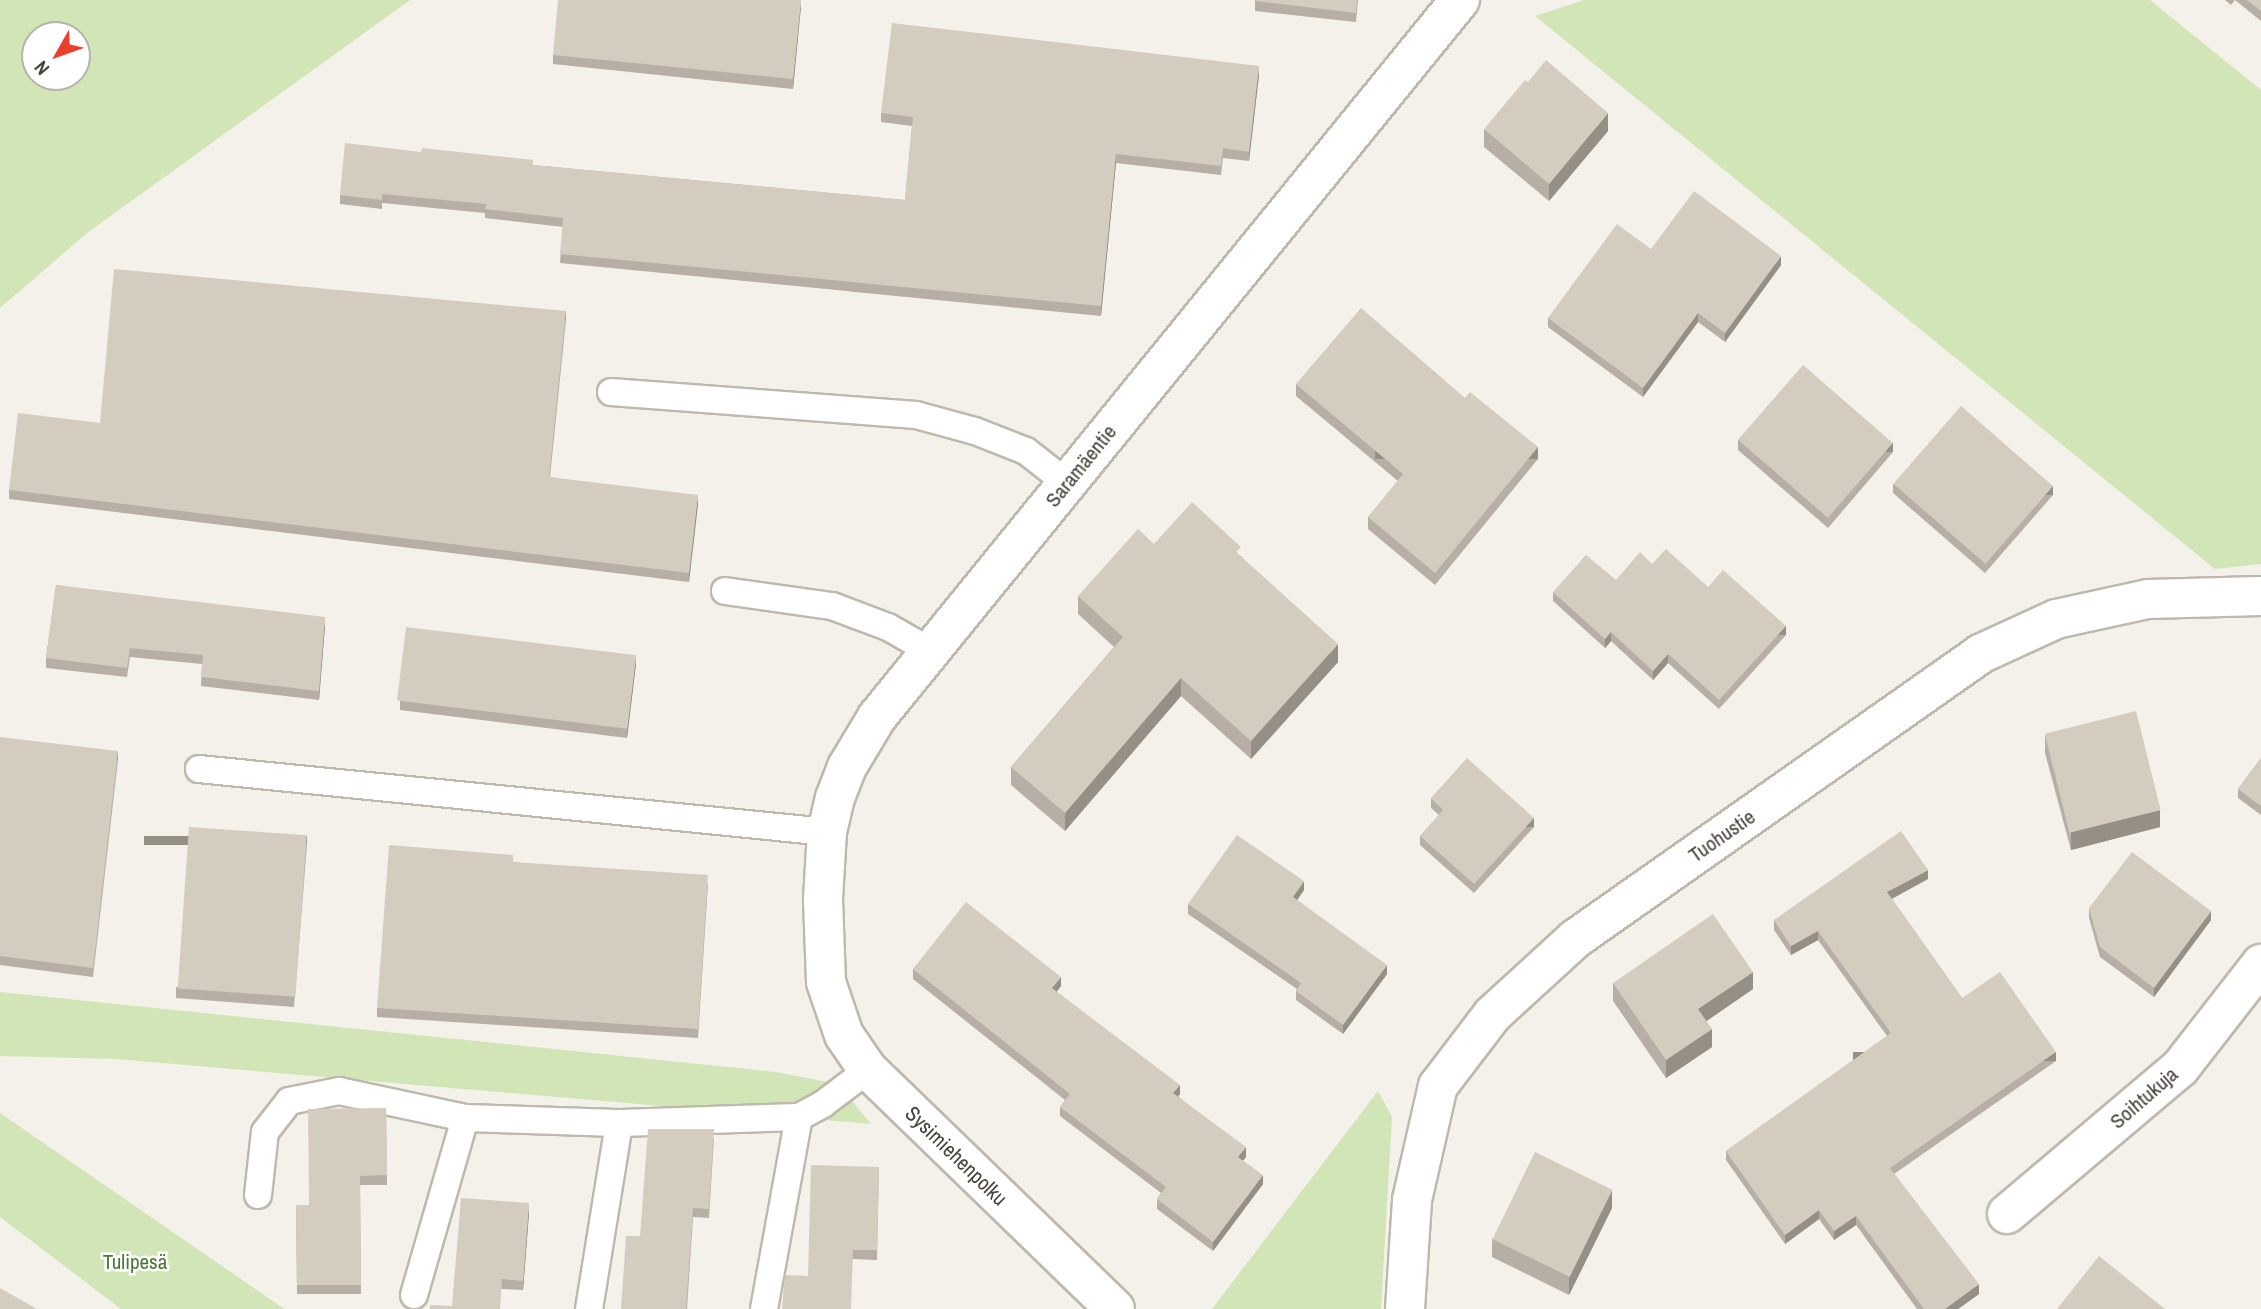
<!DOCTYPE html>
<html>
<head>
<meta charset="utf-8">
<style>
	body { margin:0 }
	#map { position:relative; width:2261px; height:1309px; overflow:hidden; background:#f4f0ea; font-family:"Archivo Narrow",sans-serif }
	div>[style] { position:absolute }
	.green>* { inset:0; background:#d1e5b6 }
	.roads { filter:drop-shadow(2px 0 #bfb8ad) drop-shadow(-2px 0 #bfb8ad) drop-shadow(0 2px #bfb8ad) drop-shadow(0 -2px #bfb8ad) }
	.lane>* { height:26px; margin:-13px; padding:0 13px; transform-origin:13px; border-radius:13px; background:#fff }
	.street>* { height:38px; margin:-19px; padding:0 19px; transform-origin:19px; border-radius:19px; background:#fff }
	.wall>* { inset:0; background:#b7afa5 }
	.shaded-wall>* { inset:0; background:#958f86; transform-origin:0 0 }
	.building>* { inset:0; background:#d5ccc0; transform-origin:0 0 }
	span { translate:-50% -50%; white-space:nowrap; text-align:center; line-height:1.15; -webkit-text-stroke:5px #fff; paint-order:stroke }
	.street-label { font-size:21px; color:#474139 }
	.park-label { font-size:21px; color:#4d7530 }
	.north { position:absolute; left:21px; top:21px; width:70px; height:70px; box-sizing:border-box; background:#fff; border:2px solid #b5b3b0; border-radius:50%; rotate:230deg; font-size:19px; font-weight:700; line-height:28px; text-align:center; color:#474139 }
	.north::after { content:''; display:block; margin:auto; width:24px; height:32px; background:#ea402b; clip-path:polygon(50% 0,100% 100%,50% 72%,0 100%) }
</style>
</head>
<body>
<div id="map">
	<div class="green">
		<i style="clip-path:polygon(evenodd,0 0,410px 0,87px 233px,0 308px,0 0,35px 35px,77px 35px,77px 77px,35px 77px,35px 35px)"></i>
		<i style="clip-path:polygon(1584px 0,2150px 0,2261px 90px,2261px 564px,2215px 569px,1535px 16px)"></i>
		<i style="clip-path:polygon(0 992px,776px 1072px,838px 1084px,871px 1124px,116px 1059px,0 1056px)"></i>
		<i style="clip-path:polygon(1378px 1091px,1392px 1117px,1381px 1309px,1212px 1309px)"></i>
		<i style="clip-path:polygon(0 1113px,280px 1306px,284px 1309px,121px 1309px,0 1217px)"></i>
	</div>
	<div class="roads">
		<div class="lane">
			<i style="left:611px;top:392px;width:306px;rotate:4.3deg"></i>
			<i style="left:916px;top:415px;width:61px;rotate:15.2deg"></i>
			<i style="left:975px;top:431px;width:55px;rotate:21.4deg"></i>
			<i style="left:1026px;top:451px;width:52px;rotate:38deg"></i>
			<i style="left:725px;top:591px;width:108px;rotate:8deg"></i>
			<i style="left:832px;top:606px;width:60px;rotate:20.6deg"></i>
			<i style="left:888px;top:627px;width:48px;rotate:29.7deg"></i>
			<i style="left:199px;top:769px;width:631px;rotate:5.73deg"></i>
			<i style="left:258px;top:1195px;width:63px;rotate:-83.7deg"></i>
			<i style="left:265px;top:1132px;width:39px;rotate:-52deg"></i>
			<i style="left:289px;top:1101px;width:51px;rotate:-11.3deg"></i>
			<i style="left:339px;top:1091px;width:129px;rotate:12.1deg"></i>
			<i style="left:414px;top:1295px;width:184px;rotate:-73.9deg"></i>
			<i style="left:465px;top:1118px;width:154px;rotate:1.9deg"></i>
			<i style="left:589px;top:1309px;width:188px;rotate:-80.8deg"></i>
			<i style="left:619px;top:1123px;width:180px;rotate:-1.9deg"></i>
			<i style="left:764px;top:1309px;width:195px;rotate:-79.7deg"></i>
			<i style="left:799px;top:1117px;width:27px;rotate:-28deg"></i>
			<i style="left:823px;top:1104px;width:56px;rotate:-37.1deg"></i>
		</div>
		<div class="street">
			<i style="left:2007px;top:1214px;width:226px;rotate:-40.2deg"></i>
			<i style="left:2180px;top:1068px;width:132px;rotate:-52.1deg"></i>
			<i style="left:1115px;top:1309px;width:344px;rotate:-135.9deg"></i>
			<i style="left:868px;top:1070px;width:42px;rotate:-124.4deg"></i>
			<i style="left:844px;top:1035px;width:56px;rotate:-108.8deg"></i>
			<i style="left:826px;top:982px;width:83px;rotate:-92.1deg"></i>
			<i style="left:823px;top:899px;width:67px;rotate:-86.6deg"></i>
			<i style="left:827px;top:832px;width:35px;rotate:-77deg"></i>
			<i style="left:835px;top:798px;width:33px;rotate:-69deg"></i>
			<i style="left:847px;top:767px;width:58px;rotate:-59deg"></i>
			<i style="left:877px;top:717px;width:924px;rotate:-50.89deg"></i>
			<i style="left:1405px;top:1309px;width:109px;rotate:-86.3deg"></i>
			<i style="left:1412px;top:1200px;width:117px;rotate:-77.2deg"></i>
			<i style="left:1438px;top:1086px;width:89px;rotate:-52.7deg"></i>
			<i style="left:1492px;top:1015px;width:113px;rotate:-42.5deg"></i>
			<i style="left:1575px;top:939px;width:495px;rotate:-35.1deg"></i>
			<i style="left:1980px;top:654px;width:84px;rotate:-24.7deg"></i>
			<i style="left:2056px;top:619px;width:94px;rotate:-12.3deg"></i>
			<i style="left:2148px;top:599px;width:113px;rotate:-1.5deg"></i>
		</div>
	</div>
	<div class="wall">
		<i style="clip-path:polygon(1255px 0,1358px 0,1356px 22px,1255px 11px)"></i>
		<i style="clip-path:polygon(2225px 0,2261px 0,2261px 21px,2235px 0,2231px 5px)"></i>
		<i style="clip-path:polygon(801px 6px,793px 89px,553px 64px,553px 55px)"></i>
		<i style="clip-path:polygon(1259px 75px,1249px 161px,1223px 158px,1221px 175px,1116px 163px,1101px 316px,560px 263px,563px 227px,485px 218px,485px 213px,382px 203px,382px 209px,340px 204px,340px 195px,533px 165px,905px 200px,912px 126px,881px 122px,881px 113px)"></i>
		<i style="clip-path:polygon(1484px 129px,1608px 131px,1549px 201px,1484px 147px)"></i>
		<i style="clip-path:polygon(1651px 249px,1781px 265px,1725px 342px,1698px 322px,1643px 397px,1548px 327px,1548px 318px)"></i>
		<i style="clip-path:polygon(566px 320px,550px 477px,698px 504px,689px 582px,9px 499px,9px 490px,100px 423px)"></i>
		<i style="clip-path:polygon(1296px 384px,1465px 398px,1538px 459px,1435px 585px,1368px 529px,1368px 517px,1398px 481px,1296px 396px)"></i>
		<i style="clip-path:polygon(1738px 440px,1893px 452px,1828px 528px,1738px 450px)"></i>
		<i style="clip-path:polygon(1893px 484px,2053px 495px,1985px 573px,1893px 493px)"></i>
		<i style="clip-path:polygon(1154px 544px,1241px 556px,1338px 662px,1251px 759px,1181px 696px,1065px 831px,1011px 785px,1011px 767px,1114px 647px,1078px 614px,1078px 596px)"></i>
		<i style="clip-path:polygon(1616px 580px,1708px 587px,1786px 635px,1719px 709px,1668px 663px,1653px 680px,1611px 641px,1605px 648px,1553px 601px,1553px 592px)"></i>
		<i style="clip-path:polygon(56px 585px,325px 626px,319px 700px,201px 686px,202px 664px,130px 657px,127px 677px,46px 668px,46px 658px)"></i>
		<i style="clip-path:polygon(636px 664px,627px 738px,400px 710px,400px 701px)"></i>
		<i style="clip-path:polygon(2045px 735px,2160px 827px,2071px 850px,2045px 753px)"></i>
		<i style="clip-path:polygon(0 737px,118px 760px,93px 977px,0 965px)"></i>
		<i style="clip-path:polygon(2261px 758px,2261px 815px,2238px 798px,2238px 789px)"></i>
		<i style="clip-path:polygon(1431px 798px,1534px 827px,1474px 893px,1420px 845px,1420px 836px,1439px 815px,1431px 808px)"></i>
		<i style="clip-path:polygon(307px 845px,294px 1007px,176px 998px,176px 988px)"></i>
		<i style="clip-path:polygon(513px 862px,708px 884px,698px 1038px,377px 1017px,377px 1008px)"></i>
		<i style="clip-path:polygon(1928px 879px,1892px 899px,1962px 998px,2056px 1061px,1894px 1174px,1979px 1294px,1958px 1309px,1917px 1309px,1856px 1225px,1834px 1240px,1819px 1219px,1785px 1244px,1726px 1160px,1726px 1151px,1887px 1036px,1818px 940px,1791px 955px,1774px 930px,1774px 920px)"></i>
		<i style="clip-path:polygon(1304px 890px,1297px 900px,1387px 974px,1343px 1034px,1296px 1000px,1296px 991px,1297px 989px,1188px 914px,1188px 904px)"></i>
		<i style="clip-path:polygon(2089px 908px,2211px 920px,2154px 997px,2100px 957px,2089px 918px)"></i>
		<i style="clip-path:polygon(913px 969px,1061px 986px,1056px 992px,1180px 1094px,1178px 1096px,1246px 1157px,1243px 1161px,1263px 1184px,1213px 1251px,1157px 1209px,1157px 1199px,1161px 1193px,1060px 1116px,1060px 1107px,1065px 1100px,913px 979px)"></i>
		<i style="clip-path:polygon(1613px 983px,1753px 989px,1706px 1021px,1712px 1047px,1666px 1078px,1613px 1001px)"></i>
		<i style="clip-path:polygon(386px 1108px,387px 1185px,360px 1185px,361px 1294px,297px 1294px,296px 1205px,309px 1205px)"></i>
		<i style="clip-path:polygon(714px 1138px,709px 1218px,693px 1217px,687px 1309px,621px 1309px,640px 1236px)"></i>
		<i style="clip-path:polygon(879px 1167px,877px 1260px,853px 1259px,808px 1276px)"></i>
		<i style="clip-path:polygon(1612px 1208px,1569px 1295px,1492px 1257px,1492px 1239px)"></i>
		<i style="clip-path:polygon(529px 1213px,523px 1290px,502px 1289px,452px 1306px)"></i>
	</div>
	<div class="shaded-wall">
		<i style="clip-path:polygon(801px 0,801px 6px,793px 89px,793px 79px)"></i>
		<i style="clip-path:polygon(1259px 66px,1259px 75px,1249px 161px,1249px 152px)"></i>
		<i style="clip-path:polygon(1608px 113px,1608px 131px,1549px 201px,1549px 184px)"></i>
		<i style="clip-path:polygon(1116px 154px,1116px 163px,1101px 316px,1101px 306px)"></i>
		<i style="clip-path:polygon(1781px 256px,1781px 265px,1725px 342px,1725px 333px)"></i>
		<i style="left:566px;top:311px;width:9px;height:167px;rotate:90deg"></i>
		<i style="clip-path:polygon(1698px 313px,1698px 322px,1643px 397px,1643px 388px)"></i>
		<i style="left:1893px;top:443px;width:9px;height:100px;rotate:90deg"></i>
		<i style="left:1538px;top:447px;width:12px;height:163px;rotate:90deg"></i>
		<i style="left:2053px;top:486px;width:9px;height:103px;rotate:90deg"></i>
		<i style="clip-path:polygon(698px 495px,698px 504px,689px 582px,689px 573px)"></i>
		<i style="clip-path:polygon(325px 617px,325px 626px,319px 700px,319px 691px)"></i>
		<i style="left:1786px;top:626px;width:9px;height:100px;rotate:90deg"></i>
		<i style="clip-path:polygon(1611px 632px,1611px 641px,1605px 648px,1605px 639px)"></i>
		<i style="clip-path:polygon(1338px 644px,1338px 662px,1251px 759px,1251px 741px)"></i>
		<i style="clip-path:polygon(1668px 654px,1668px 663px,1653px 680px,1653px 671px)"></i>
		<i style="clip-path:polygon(636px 655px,636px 664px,627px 738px,627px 728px)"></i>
		<i style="clip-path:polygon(1181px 678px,1181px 696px,1065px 831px,1065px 813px)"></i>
		<i style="left:118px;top:751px;width:9px;height:218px;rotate:90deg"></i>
		<i style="clip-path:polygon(2160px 810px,2160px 827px,2071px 850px,2071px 832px)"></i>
		<i style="left:1534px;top:818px;width:9px;height:89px;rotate:90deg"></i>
		<i style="left:307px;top:836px;width:9px;height:163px;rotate:90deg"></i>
		<i style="clip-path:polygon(1928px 870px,1928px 879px,1887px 901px,1887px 892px)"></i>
		<i style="clip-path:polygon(1304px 881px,1304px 890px,1293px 906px,1293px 897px)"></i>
		<i style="clip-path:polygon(2211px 911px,2211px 920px,2154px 997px,2154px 988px)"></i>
		<i style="clip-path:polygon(1818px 931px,1818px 940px,1791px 955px,1791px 946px)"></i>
		<i style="clip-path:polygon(1387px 965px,1387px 974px,1343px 1034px,1343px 1025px)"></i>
		<i style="clip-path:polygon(1753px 972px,1753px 989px,1698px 1027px,1698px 1009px)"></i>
		<i style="clip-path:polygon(1061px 977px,1061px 986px,1052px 998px,1052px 988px)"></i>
		<i style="clip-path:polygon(1712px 1029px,1712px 1047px,1666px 1078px,1666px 1060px)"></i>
		<i style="left:2056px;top:1052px;width:9px;height:203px;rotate:90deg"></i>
		<i style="clip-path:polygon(1180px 1085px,1180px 1094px,1173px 1102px,1173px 1093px)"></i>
		<i style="clip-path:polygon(1246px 1147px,1246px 1157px,1238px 1166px,1238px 1157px)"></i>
		<i style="clip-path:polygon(1263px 1175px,1263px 1184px,1213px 1251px,1213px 1242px)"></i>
		<i style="clip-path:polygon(1612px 1190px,1612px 1208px,1569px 1295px,1569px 1277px)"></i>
		<i style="clip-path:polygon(529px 1203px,529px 1213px,523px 1290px,523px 1281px)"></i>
		<i style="clip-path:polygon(1819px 1210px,1819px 1219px,1785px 1244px,1785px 1235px)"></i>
		<i style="clip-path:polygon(1856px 1216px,1856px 1225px,1834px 1240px,1834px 1231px)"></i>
		<i style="clip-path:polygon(1979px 1284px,1979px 1294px,1958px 1309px,1945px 1309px)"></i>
	</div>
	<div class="building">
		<i style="clip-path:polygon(558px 0,801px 0,793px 79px,553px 55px)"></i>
		<i style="clip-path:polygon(1255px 0,1357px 0,1356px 13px,1255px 1px)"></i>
		<i style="clip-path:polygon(2247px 0,2261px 0,2261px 11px)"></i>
		<i style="clip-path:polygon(892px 23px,1259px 66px,1249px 152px,1223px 148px,1221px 166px,1116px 154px,1101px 306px,560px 254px,563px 218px,485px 209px,486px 204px,382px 194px,382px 200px,340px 195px,345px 143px,421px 152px,422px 148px,533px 160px,533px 165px,905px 200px,913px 117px,881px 113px)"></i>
		<i style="clip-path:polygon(1546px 60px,1608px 113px,1549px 184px,1484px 129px,1525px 80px,1528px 82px)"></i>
		<i style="clip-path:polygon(1694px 191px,1781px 256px,1725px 333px,1698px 313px,1643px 388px,1548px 318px,1617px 224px,1651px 249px)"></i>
		<i style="clip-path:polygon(114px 269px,566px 311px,549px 477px,698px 495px,689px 573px,9px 490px,18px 413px,100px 423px)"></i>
		<i style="clip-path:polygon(1361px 308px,1465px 398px,1470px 392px,1538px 447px,1435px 573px,1368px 517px,1403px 474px,1296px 384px)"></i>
		<i style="left:1803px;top:365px;width:119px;height:99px;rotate:41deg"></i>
		<i style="left:1961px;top:406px;width:122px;height:103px;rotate:41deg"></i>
		<i style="clip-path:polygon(1192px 502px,1241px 547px,1236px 552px,1338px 644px,1251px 741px,1181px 678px,1065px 813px,1011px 767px,1123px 637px,1078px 596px,1138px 529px,1154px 544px)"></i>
		<i style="clip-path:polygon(1666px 549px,1708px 587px,1723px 570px,1786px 626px,1719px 700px,1668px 654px,1653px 671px,1611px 632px,1605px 639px,1553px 592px,1586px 555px,1616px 580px,1640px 552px,1652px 564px)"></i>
		<i style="clip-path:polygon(56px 585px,325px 617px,319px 691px,201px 677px,203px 655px,130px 648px,127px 668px,46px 658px)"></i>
		<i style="left:406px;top:627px;width:232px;height:74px;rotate:7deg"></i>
		<i style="left:2136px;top:711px;width:102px;height:94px;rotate:76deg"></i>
		<i style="clip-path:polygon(0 737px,118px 751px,93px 968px,0 956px)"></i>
		<i style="clip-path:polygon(1467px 758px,1534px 818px,1474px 884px,1420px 836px,1443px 810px,1431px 798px)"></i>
		<i style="clip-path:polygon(2261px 758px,2261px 806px,2238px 789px)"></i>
		<i style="left:189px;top:827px;width:118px;height:162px;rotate:4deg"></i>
		<i style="clip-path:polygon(1901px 831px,1928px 870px,1887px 892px,1962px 998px,2000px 972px,2056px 1052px,1890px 1168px,1979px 1284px,1945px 1309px,1924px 1309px,1856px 1216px,1834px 1231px,1819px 1210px,1785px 1235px,1726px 1151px,1891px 1033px,1818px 931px,1791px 946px,1774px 920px)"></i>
		<i style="clip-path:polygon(1237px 835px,1304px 881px,1293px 897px,1387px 965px,1343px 1025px,1296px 991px,1301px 983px,1188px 904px)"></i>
		<i style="clip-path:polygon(389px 845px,513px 855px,513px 862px,708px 875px,698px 1029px,377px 1008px)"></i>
		<i style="clip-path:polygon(2132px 852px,2211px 911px,2154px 988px,2100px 947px,2089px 908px)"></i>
		<i style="clip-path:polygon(966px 902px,1061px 977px,1052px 988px,1180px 1085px,1173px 1093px,1246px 1147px,1238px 1157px,1263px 1175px,1213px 1242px,1157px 1199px,1166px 1187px,1060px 1107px,1070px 1094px,913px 969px)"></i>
		<i style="clip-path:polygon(1713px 914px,1753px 972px,1698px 1009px,1712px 1029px,1666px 1060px,1613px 983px)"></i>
		<i style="clip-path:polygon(386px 1108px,387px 1175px,360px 1176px,361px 1285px,297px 1285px,296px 1205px,309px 1205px,308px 1109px)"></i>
		<i style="clip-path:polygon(648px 1129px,714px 1129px,709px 1209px,693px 1208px,686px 1309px,621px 1309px,626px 1236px,640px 1236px)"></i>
		<i style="left:1535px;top:1152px;width:86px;height:97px;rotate:26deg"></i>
		<i style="clip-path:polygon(811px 1165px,879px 1167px,877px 1250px,853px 1250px,851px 1309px,782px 1309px,785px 1275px,808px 1276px)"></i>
		<i style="clip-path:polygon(461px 1198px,529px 1203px,523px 1281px,502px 1279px,500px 1309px,430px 1309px,430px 1305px,452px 1306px)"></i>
		<i style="clip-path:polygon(2099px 1256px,2165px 1309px,2057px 1309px)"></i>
		<i style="clip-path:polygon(0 1288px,37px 1309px,0 1309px)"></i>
	</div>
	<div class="street-label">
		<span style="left:1081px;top:466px;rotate:-51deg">Saramäentie</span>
		<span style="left:1722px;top:836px;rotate:-35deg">Tuohustie</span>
		<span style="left:2144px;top:1098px;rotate:-41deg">Soihtukuja</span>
		<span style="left:956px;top:1156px;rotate:44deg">Sysimiehenpolku</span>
	</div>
	<div class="park-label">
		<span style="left:135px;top:1262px">Tulipesä</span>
	</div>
	<div class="north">N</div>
</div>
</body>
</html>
